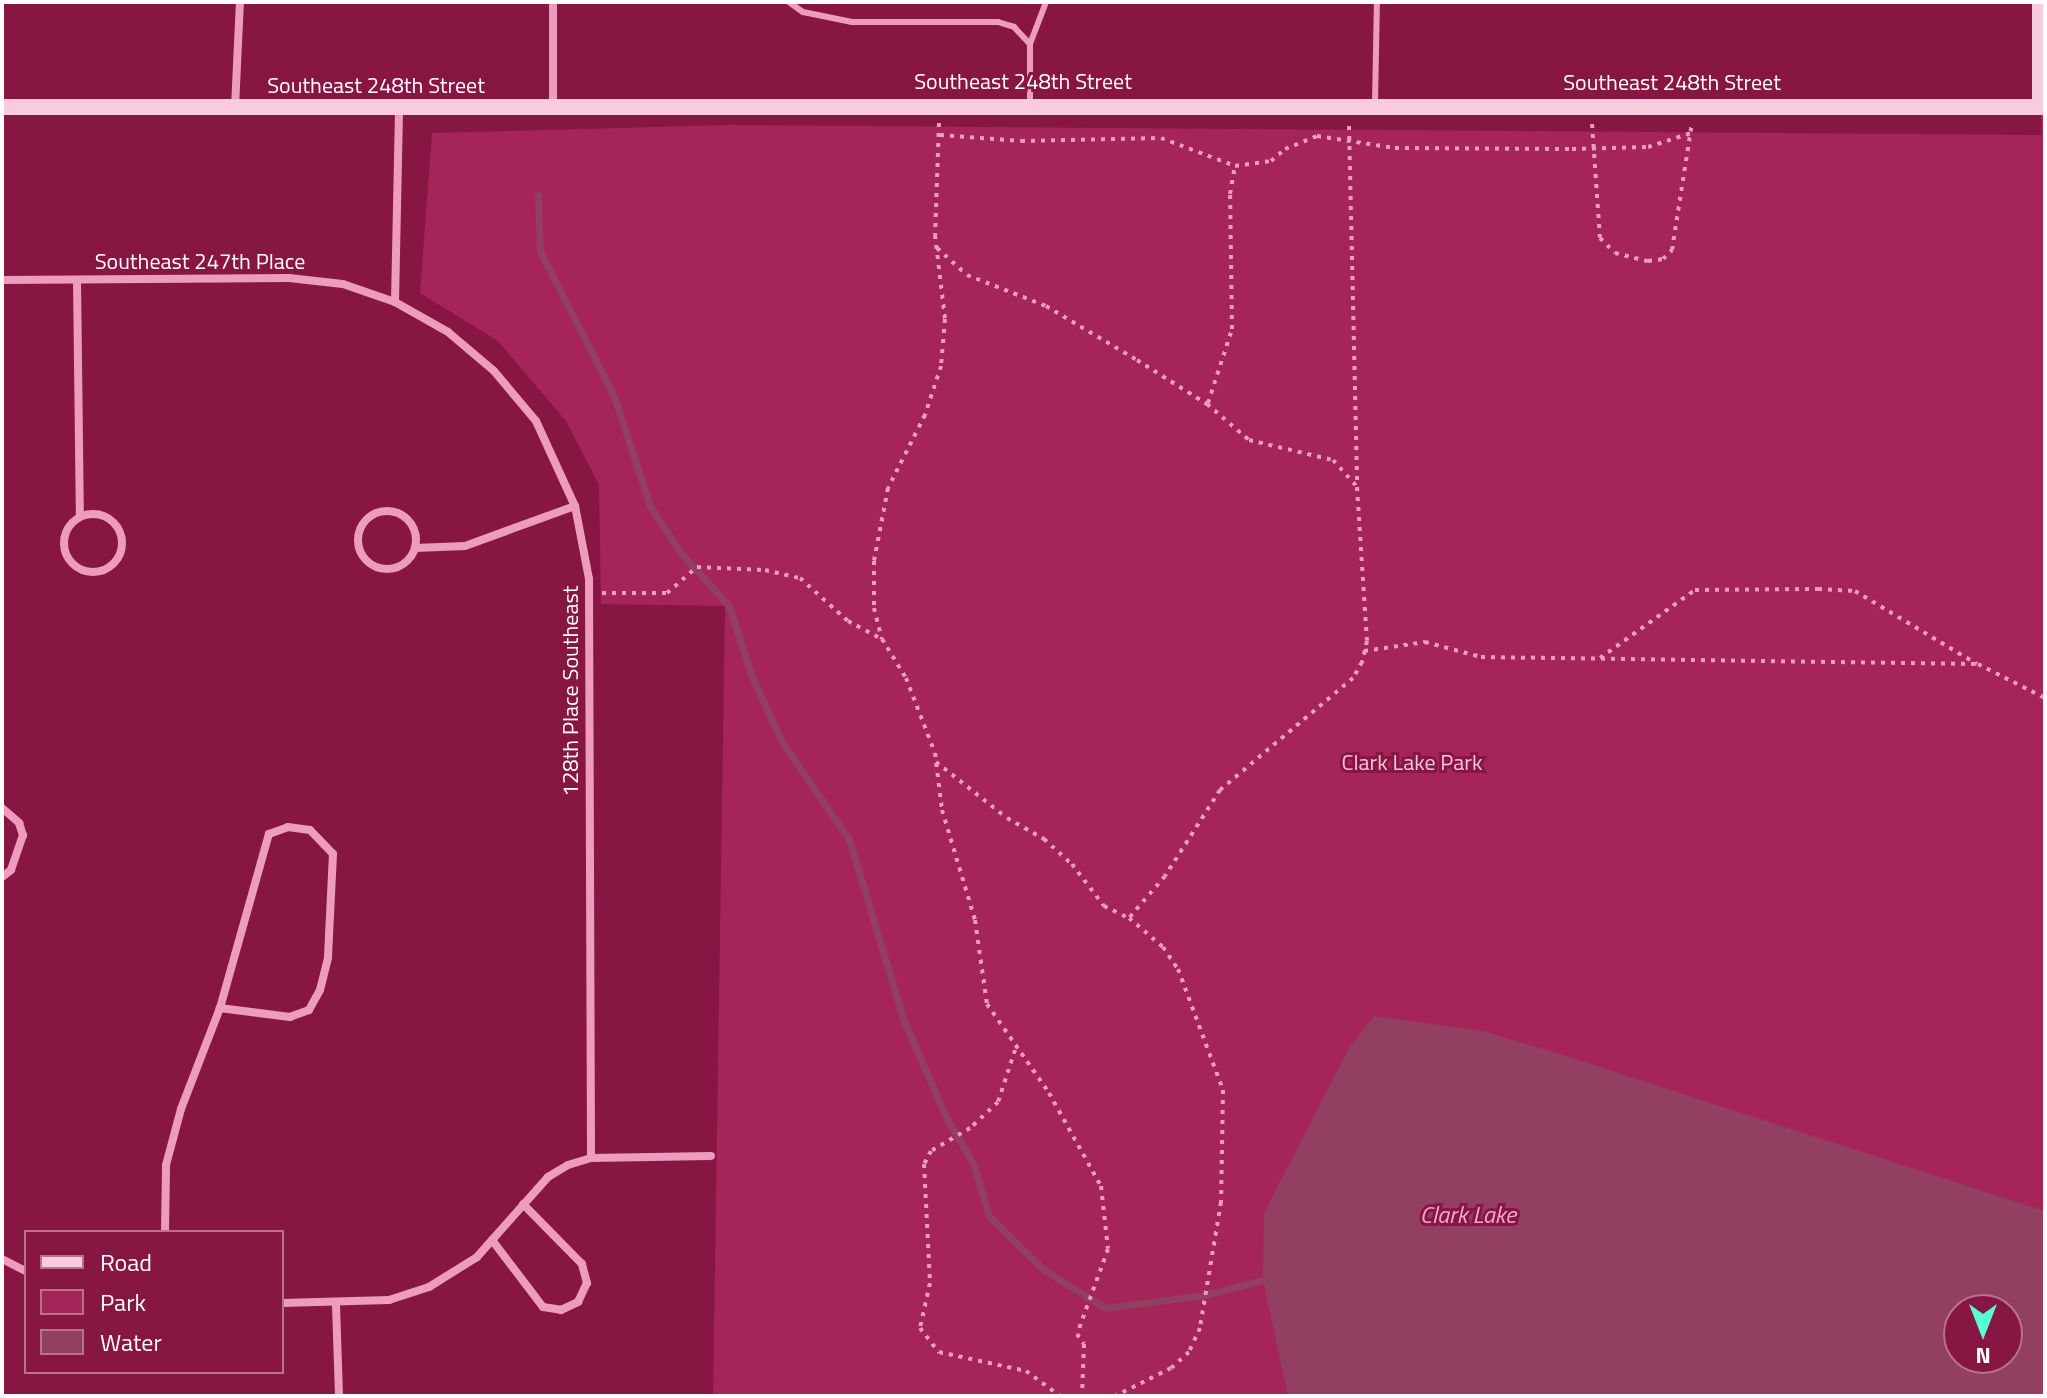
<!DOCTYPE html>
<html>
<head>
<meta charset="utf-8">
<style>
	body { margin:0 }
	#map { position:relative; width:2047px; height:1398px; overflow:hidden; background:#871643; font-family:"Titillium Web",sans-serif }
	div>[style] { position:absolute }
	.green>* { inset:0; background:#a52559 }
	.water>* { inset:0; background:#923f61 }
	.stream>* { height:7px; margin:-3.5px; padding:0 3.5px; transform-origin:3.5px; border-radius:3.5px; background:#923f61 }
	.path>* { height:4px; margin-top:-2px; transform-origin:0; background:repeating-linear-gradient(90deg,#ee9cbe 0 4px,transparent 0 10px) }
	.lane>* { height:6px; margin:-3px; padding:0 3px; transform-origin:3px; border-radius:3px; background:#ee9cbe }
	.street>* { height:8px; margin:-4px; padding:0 4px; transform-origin:4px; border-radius:4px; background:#ee9cbe }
	.street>.ring { margin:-4px; padding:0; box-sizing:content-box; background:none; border:8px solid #ee9cbe; border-radius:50% }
	.secondary>* { height:16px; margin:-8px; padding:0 8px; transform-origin:8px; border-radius:8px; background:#facadd }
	span { translate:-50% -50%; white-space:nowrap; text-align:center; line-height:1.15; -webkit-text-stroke:6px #871643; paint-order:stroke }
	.street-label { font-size:22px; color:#fff }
	.park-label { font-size:22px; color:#fac2da }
	.water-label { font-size:24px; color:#f5a8c9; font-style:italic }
	.frame { position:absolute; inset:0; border:4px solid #fff; pointer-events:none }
	.legend { position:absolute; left:24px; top:1230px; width:260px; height:144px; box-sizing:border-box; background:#871643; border:2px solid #b7738e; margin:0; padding:10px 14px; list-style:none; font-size:24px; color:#fff }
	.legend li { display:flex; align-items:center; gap:16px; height:40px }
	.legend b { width:40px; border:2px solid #b7738e }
	.north { position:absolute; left:1943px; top:1294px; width:80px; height:80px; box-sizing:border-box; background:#871643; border:2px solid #b7738e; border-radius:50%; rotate:180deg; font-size:22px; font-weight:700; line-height:32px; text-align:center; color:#fff }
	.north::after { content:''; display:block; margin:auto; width:28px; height:36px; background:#59ffd5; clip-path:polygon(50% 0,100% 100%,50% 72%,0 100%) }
</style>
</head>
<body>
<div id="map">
	<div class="green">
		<i style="clip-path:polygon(evenodd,2040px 107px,2045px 107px,2045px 1396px,713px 1396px,725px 606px,601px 604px,599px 485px,566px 421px,498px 341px,420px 293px,432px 133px,727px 125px,2042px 135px,2040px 107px,1959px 1310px,2007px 1310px,2007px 1358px,1959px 1358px,1959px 1310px)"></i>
	</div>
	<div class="water">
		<i style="clip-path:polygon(evenodd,1374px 1016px,1483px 1031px,1547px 1050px,2045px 1211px,2045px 1396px,1288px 1396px,1263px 1280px,1264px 1213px,1349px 1048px,1374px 1016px,1959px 1310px,2007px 1310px,2007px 1358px,1959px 1358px,1959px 1310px)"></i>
	</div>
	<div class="stream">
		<i style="left:538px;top:195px;width:56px;rotate:88deg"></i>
		<i style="left:540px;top:251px;width:163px;rotate:63deg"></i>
		<i style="left:614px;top:396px;width:116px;rotate:71.9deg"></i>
		<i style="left:650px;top:506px;width:56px;rotate:56.6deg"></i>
		<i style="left:681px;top:553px;width:72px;rotate:47.8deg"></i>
		<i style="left:729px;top:606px;width:75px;rotate:72.1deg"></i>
		<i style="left:752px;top:677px;width:72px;rotate:65.2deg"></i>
		<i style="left:782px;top:742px;width:118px;rotate:55.4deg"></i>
		<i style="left:849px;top:839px;width:190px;rotate:73.2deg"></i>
		<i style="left:904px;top:1021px;width:105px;rotate:66.4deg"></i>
		<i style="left:946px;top:1117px;width:53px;rotate:59.6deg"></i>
		<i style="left:973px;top:1163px;width:55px;rotate:73.2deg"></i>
		<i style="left:989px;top:1216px;width:77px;rotate:44.5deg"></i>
		<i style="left:1044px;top:1270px;width:72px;rotate:31.9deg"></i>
		<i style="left:1105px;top:1308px;width:101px;rotate:-7.4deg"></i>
		<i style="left:1205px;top:1295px;width:60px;rotate:-14.5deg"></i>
	</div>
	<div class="path">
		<i style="left:939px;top:123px;width:112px;rotate:92deg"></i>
		<i style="left:935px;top:235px;width:85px;rotate:83.2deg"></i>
		<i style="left:945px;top:319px;width:47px;rotate:94.9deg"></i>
		<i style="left:941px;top:366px;width:52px;rotate:108.1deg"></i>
		<i style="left:925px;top:415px;width:82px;rotate:116.9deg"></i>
		<i style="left:888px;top:488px;width:74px;rotate:100.9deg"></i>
		<i style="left:874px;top:561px;width:47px;rotate:90deg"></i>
		<i style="left:874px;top:608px;width:32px;rotate:76deg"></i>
		<i style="left:882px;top:639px;width:46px;rotate:58.4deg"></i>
		<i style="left:906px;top:678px;width:80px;rotate:68.9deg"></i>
		<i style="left:935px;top:753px;width:57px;rotate:83deg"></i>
		<i style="left:942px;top:810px;width:115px;rotate:73.3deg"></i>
		<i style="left:975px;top:920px;width:85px;rotate:81.9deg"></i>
		<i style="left:987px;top:1004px;width:108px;rotate:55.1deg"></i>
		<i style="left:1049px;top:1093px;width:107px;rotate:60.8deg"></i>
		<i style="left:1101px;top:1186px;width:63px;rotate:83.7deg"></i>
		<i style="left:1108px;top:1249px;width:90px;rotate:110deg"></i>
		<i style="left:1077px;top:1334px;width:12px;rotate:55deg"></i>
		<i style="left:1084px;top:1344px;width:52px;rotate:92.2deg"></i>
		<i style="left:1592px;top:124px;width:114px;rotate:86deg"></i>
		<i style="left:1600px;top:238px;width:21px;rotate:45deg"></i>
		<i style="left:1615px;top:253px;width:34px;rotate:14deg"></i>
		<i style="left:1648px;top:261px;width:15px;rotate:-8deg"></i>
		<i style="left:1663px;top:259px;width:13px;rotate:-45deg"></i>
		<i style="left:1672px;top:250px;width:129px;rotate:-81.1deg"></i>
		<i style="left:1349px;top:126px;width:359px;rotate:88.7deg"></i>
		<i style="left:940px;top:135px;width:81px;rotate:4.2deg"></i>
		<i style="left:1021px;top:141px;width:140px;rotate:-1.2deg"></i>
		<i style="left:1161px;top:138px;width:79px;rotate:20.7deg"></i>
		<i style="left:1235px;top:166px;width:36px;rotate:-8deg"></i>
		<i style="left:1271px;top:161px;width:18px;rotate:-41deg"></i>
		<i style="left:1285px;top:149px;width:35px;rotate:-22deg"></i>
		<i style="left:1317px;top:136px;width:79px;rotate:8.7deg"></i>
		<i style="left:1395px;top:148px;width:177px;rotate:0.3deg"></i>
		<i style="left:1572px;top:149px;width:76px;rotate:-1.5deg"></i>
		<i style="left:1648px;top:147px;width:45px;rotate:-18deg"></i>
		<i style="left:937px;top:248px;width:40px;rotate:42deg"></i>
		<i style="left:967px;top:275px;width:85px;rotate:21.4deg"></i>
		<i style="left:1046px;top:306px;width:106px;rotate:30.7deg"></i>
		<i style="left:1137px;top:360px;width:83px;rotate:32.2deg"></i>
		<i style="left:1207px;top:404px;width:55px;rotate:40.6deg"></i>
		<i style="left:1249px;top:440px;width:86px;rotate:13.4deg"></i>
		<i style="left:1333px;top:460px;width:36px;rotate:48deg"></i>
		<i style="left:1357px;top:487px;width:154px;rotate:86.3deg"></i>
		<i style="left:1367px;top:641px;width:22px;rotate:103deg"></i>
		<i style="left:1362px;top:662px;width:18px;rotate:119deg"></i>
		<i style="left:1353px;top:678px;width:174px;rotate:139.9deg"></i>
		<i style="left:1220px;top:790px;width:102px;rotate:122.6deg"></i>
		<i style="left:1165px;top:876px;width:55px;rotate:130.6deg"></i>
		<i style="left:1208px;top:403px;width:78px;rotate:-72deg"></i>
		<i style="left:1232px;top:329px;width:135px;rotate:-90.8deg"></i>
		<i style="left:1230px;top:194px;width:28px;rotate:-80deg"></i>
		<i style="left:602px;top:593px;width:65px"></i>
		<i style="left:667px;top:593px;width:40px;rotate:-41deg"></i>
		<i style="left:697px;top:567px;width:68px;rotate:2.5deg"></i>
		<i style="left:765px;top:570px;width:36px;rotate:13deg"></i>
		<i style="left:800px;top:578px;width:64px;rotate:41.9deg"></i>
		<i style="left:848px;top:621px;width:36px;rotate:28deg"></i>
		<i style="left:1364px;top:651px;width:62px;rotate:-8.4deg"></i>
		<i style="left:1425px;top:642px;width:58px;rotate:15deg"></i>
		<i style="left:1481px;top:657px;width:497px;rotate:0.8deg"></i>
		<i style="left:1978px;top:664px;width:75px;rotate:26.9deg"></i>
		<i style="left:1600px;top:658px;width:117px;rotate:-35.6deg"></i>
		<i style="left:1695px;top:590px;width:123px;rotate:-0.5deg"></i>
		<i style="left:1818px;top:589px;width:37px;rotate:3deg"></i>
		<i style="left:1855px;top:591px;width:142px;rotate:30.9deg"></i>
		<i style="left:936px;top:762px;width:90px;rotate:38.3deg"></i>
		<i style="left:1007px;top:818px;width:43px;rotate:29.6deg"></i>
		<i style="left:1044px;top:839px;width:38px;rotate:42deg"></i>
		<i style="left:1072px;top:864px;width:53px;rotate:52.7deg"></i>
		<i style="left:1104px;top:906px;width:28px;rotate:26deg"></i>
		<i style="left:1129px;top:918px;width:45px;rotate:40.5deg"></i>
		<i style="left:1163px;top:947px;width:27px;rotate:56deg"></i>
		<i style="left:1178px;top:969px;width:129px;rotate:69.6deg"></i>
		<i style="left:1223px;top:1090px;width:112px;rotate:91deg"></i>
		<i style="left:1221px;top:1202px;width:128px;rotate:99.5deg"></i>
		<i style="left:1200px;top:1328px;width:26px;rotate:115deg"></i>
		<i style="left:1189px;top:1352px;width:24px;rotate:138deg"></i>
		<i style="left:1171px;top:1368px;width:63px;rotate:153.4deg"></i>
		<i style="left:1015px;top:1050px;width:55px;rotate:108.1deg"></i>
		<i style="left:998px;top:1102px;width:38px;rotate:137deg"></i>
		<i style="left:970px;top:1128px;width:45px;rotate:149.5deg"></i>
		<i style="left:931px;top:1151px;width:15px;rotate:118deg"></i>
		<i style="left:924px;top:1164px;width:119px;rotate:87.1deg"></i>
		<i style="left:930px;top:1283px;width:46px;rotate:102.5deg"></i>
		<i style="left:920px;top:1328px;width:31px;rotate:52deg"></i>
		<i style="left:939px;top:1352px;width:89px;rotate:12.3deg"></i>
		<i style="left:1026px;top:1371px;width:42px;rotate:36.3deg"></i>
	</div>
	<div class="lane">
		<i style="left:789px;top:2px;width:17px;rotate:36deg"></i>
		<i style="left:803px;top:12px;width:50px;rotate:11.5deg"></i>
		<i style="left:852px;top:22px;width:146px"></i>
		<i style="left:998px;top:22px;width:17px;rotate:17deg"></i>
		<i style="left:1014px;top:27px;width:23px;rotate:47deg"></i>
		<i style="left:1375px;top:103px;width:101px;rotate:-88.9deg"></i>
		<i style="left:1030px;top:104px;width:60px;rotate:-90deg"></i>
		<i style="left:1030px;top:44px;width:45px;rotate:-69.1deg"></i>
	</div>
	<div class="street">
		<i style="left:235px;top:107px;width:105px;rotate:-87.3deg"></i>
		<i style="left:553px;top:108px;width:106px;rotate:-90deg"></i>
		<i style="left:2px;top:280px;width:287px;rotate:-0.4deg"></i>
		<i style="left:289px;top:278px;width:54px;rotate:6.3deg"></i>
		<i style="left:343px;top:284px;width:55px;rotate:19.1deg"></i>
		<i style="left:395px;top:302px;width:61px;rotate:29.5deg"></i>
		<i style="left:448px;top:332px;width:60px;rotate:40.3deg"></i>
		<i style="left:494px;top:371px;width:65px;rotate:50deg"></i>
		<i style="left:536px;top:421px;width:94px;rotate:65.4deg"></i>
		<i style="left:575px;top:506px;width:74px;rotate:79.1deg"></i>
		<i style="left:589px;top:579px;width:579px;rotate:89.8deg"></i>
		<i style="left:77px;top:280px;width:236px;rotate:89.3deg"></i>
		<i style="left:395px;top:302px;width:193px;rotate:-88.8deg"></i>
		<i class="ring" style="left:358px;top:511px;width:50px;height:50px"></i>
		<i class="ring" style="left:64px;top:514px;width:50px;height:50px"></i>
		<i style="left:415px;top:548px;width:50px;rotate:-2.3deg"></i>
		<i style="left:465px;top:546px;width:117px;rotate:-20deg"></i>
		<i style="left:2px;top:808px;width:23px;rotate:41deg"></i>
		<i style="left:19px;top:823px;width:13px;rotate:72deg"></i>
		<i style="left:23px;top:835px;width:37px;rotate:109deg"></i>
		<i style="left:11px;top:870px;width:11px;rotate:142deg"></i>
		<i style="left:165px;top:1232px;width:67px;rotate:-89.1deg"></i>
		<i style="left:166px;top:1165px;width:58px;rotate:-75deg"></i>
		<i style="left:181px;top:1109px;width:108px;rotate:-68.9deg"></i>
		<i style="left:220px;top:1008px;width:181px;rotate:-74.3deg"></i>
		<i style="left:269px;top:834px;width:20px;rotate:-20deg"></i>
		<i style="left:288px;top:827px;width:22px;rotate:8deg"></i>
		<i style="left:310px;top:830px;width:33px;rotate:46deg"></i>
		<i style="left:333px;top:854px;width:104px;rotate:92.8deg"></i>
		<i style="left:328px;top:958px;width:33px;rotate:104deg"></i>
		<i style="left:320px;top:990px;width:23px;rotate:119deg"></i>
		<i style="left:309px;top:1010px;width:20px;rotate:160deg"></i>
		<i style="left:290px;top:1017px;width:71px;rotate:-172.7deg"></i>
		<i style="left:492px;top:1240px;width:84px;rotate:52.7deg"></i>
		<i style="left:543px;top:1307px;width:18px;rotate:9deg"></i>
		<i style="left:561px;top:1310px;width:19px;rotate:-25deg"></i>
		<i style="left:578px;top:1302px;width:21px;rotate:-65deg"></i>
		<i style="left:587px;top:1283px;width:20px;rotate:-105deg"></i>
		<i style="left:582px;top:1264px;width:84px;rotate:-134.5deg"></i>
		<i style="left:2px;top:1259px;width:27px;rotate:27deg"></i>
		<i style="left:282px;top:1303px;width:107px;rotate:-1.6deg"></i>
		<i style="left:389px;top:1300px;width:42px;rotate:-18deg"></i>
		<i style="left:429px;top:1287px;width:57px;rotate:-32deg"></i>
		<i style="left:477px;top:1257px;width:107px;rotate:-48.4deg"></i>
		<i style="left:548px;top:1177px;width:23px;rotate:-31deg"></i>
		<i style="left:568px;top:1165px;width:24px;rotate:-17deg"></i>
		<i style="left:591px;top:1158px;width:120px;rotate:-1deg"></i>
		<i style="left:336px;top:1305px;width:91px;rotate:88.1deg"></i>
	</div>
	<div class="secondary">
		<i style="left:2040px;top:2px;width:105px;rotate:90deg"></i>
		<i style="left:2px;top:107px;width:2043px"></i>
	</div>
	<div class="street-label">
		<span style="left:1023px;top:82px">Southeast 248th Street</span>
		<span style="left:1672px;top:83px">Southeast 248th Street</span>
		<span style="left:376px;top:86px">Southeast 248th Street</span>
		<span style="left:200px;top:262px">Southeast 247th Place</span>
		<span style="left:571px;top:691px;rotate:-90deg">128th Place Southeast</span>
	</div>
	<div class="park-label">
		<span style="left:1412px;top:763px">Clark Lake Park</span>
	</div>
	<div class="water-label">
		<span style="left:1468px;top:1215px">Clark Lake</span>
	</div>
	<div class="frame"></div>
	<ul class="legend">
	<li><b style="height:10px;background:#facadd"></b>Road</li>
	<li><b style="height:22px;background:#a52559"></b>Park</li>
	<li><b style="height:22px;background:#923f61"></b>Water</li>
	</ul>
	<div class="north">N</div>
</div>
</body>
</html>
